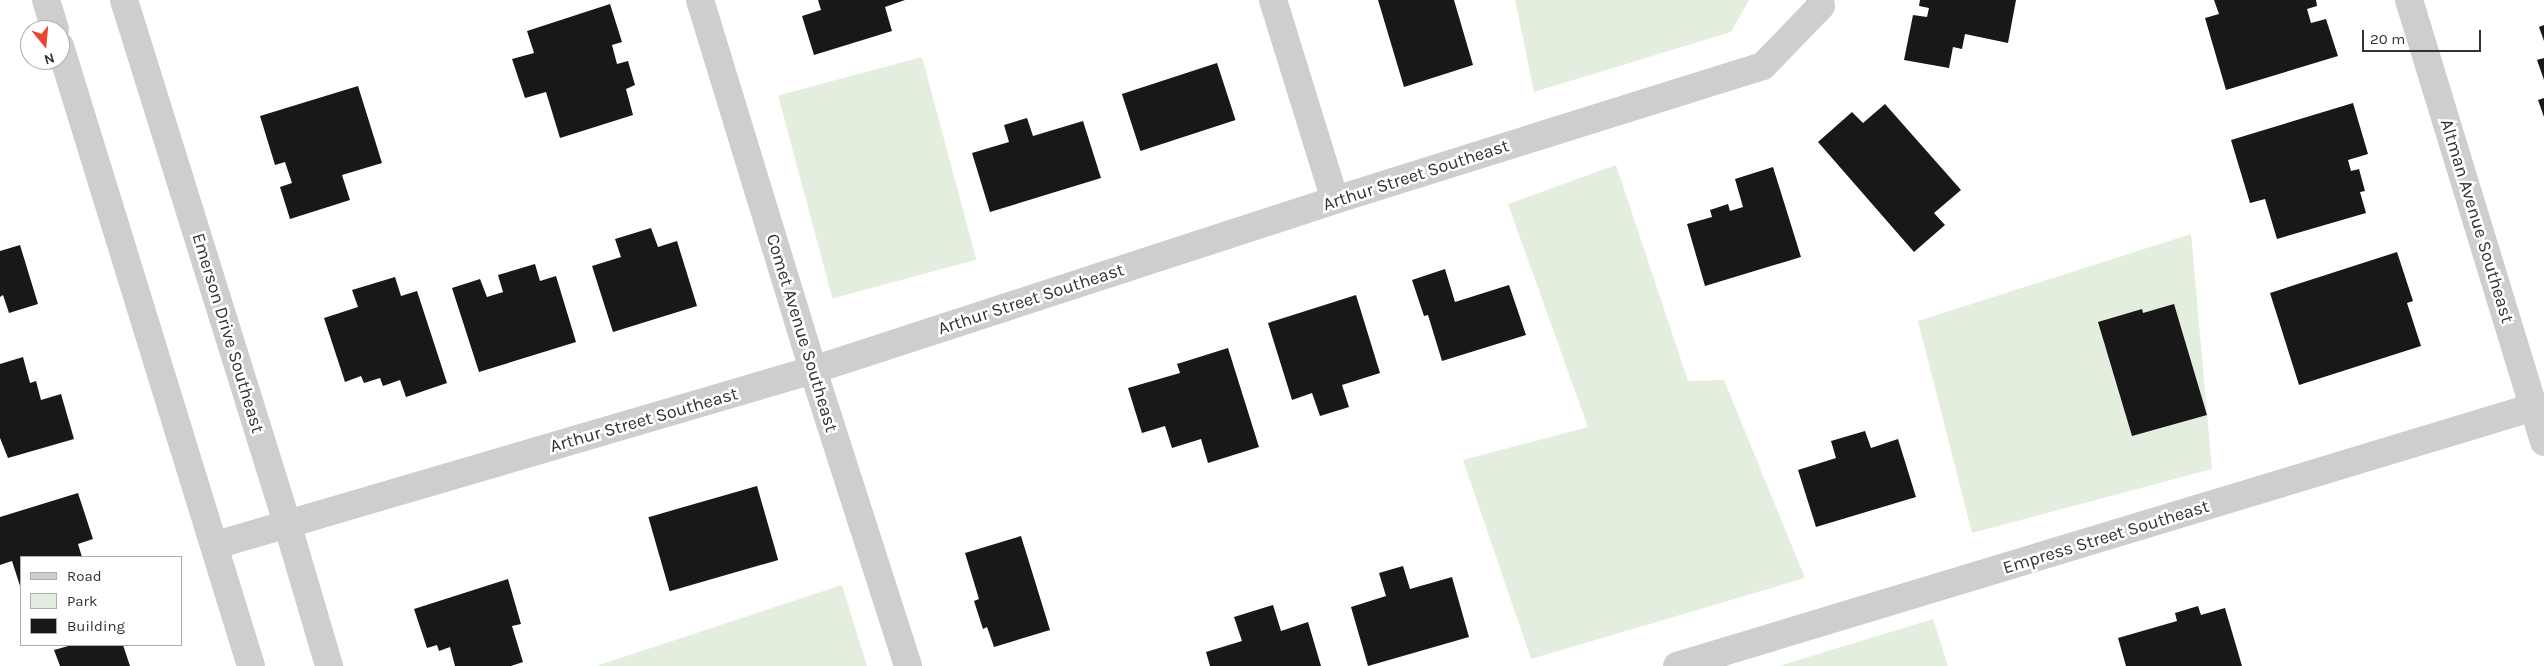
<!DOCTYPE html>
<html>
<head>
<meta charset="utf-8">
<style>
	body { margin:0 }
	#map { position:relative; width:2544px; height:666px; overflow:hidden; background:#fff; font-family:Karla,sans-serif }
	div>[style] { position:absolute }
	.green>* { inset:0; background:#e4eede; transform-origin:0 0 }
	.building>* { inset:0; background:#181818; transform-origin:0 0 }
	.minor>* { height:28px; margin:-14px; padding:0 14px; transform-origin:14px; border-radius:14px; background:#cecece }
	.tertiary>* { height:28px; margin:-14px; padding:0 14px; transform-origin:14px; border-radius:14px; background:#cecece }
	span { translate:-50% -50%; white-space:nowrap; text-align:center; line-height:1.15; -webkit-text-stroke:5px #fff; paint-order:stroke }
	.street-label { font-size:18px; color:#313131 }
	.legend { position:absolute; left:20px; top:556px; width:162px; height:90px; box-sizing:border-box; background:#fff; border:1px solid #adadad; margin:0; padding:6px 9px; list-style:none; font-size:15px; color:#313131 }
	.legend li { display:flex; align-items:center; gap:10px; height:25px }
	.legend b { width:25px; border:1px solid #adadad }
	.north { position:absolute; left:20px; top:20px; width:50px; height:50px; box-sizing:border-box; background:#fff; border:1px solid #adadad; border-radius:50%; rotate:163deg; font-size:14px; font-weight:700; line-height:20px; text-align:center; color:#313131 }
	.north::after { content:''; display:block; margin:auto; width:18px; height:22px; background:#eb462f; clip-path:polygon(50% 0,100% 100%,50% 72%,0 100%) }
	.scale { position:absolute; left:2362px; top:30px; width:119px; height:22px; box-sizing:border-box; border:2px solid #313131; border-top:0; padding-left:6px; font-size:15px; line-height:18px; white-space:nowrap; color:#313131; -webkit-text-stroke:4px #fff; paint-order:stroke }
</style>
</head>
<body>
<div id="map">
	<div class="green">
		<i style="clip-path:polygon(1515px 0,1749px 0,1731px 32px,1534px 92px)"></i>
		<i style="left:922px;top:57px;width:210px;height:149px;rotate:75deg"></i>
		<i style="clip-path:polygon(1616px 165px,1688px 381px,1724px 380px,1805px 578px,1531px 659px,1463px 460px,1588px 427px,1508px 204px)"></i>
		<i style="clip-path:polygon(2191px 234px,2212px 469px,1972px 533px,1918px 321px)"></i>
		<i style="clip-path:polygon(842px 585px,867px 666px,596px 666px)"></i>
		<i style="clip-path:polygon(1933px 619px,1948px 666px,1779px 666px)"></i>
	</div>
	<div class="building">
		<i style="clip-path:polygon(818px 0,905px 0,885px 7px,892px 31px,814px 55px,802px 16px,821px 10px)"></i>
		<i style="clip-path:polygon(1378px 0,1454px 0,1473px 65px,1404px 87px)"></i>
		<i style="clip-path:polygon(1920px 0,2016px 0,2008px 43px,1965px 34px,1962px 49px,1953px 47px,1949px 68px,1904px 60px,1913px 15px,1927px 17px,1929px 8px,1919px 6px)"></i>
		<i style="clip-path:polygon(2214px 0,2316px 0,2317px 6px,2307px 9px,2311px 23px,2326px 19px,2338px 56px,2226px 90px,2205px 18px,2219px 14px)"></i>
		<i style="clip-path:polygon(610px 4px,622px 42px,612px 45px,617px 64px,628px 61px,635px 85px,626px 89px,633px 115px,560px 138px,546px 92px,525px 98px,512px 59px,534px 53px,527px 31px)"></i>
		<i style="clip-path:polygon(2544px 25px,2544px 41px,2539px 27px)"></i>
		<i style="clip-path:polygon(2544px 58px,2544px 80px,2537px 60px)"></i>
		<i style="left:1217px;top:63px;width:60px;height:100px;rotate:72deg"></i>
		<i style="clip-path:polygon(358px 86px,382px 163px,342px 175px,350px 200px,290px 219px,280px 187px,292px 183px,285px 162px,275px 165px,260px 116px)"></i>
		<i style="clip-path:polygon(2544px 98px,2544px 117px,2538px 100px)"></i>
		<i style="clip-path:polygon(2353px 103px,2368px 154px,2348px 160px,2351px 171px,2359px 169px,2365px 191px,2360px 192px,2366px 213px,2277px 239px,2265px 199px,2250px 203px,2231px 140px)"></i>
		<i style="clip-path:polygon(1885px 104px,1961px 190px,1934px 213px,1945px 225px,1914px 252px,1818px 142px,1852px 112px,1863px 123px)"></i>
		<i style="clip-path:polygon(1027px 118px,1033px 136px,1083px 121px,1101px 178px,990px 212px,972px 153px,1009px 142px,1004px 125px)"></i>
		<i style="clip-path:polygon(1773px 167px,1801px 257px,1705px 286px,1687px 224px,1712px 217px,1710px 210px,1728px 204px,1730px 211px,1743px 207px,1735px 179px)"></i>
		<i style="clip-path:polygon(651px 228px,658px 247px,677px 241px,697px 306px,613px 332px,592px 266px,621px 257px,615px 239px)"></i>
		<i style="clip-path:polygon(20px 245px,38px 304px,9px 313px,3px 295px,0 297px,0 251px)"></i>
		<i style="clip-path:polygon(2397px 252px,2413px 301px,2407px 303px,2421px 346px,2299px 385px,2270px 293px)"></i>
		<i style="clip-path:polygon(535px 264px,540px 281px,556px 276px,576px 342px,479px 372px,452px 288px,480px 279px,487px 297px,503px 292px,498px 275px)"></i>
		<i style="clip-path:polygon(1445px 269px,1455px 302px,1509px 285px,1526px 335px,1442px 361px,1428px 315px,1424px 316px,1412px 280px)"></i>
		<i style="clip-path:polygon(395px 277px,401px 296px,417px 291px,447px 383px,406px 397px,400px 380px,383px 386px,380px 378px,364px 383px,361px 376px,345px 382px,324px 318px,358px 307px,352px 290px)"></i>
		<i style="clip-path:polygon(1356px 295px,1380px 373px,1342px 385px,1349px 407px,1320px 416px,1312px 393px,1292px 400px,1268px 323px)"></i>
		<i style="clip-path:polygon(2174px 304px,2207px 415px,2132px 436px,2098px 322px,2142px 309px,2143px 313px)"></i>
		<i style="clip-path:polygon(1228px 348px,1259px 447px,1208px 463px,1201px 439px,1172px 448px,1165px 426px,1142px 433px,1128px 388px,1180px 373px,1177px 364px)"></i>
		<i style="clip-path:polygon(23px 357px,30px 383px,36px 381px,41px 400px,61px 394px,74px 439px,8px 458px,0 438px,0 364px)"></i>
		<i style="clip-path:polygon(1865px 431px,1871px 448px,1898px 439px,1916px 497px,1816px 527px,1798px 470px,1836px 458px,1831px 441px)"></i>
		<i style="left:757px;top:486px;width:77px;height:113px;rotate:74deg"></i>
		<i style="clip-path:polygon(78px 493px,93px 539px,78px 544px,82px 557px,21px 557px,21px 589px,12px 561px,0 565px,0 517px)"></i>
		<i style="clip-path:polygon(1021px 536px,1050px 630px,994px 647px,987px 627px,983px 629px,974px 601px,979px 599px,965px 553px)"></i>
		<i style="clip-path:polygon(1403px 566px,1410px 589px,1452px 577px,1469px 637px,1368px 666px,1351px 607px,1386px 596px,1379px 573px)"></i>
		<i style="clip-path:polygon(508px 579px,521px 624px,512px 626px,523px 662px,511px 666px,455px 666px,450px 647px,439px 651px,437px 645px,427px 648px,414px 609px)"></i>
		<i style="clip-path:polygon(1273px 605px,1281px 631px,1308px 622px,1321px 666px,1210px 666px,1206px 652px,1242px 641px,1234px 617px)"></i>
		<i style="clip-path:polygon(2198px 606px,2201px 615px,2225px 608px,2242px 666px,2126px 666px,2118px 638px,2177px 621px,2175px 613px)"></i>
		<i style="clip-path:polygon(72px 645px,123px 645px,130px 666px,60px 666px,54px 650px)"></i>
	</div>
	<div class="minor">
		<i style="left:700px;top:0;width:387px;rotate:73deg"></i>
		<i style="left:813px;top:370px;width:311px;rotate:72.2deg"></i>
		<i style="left:1273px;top:0;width:209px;rotate:72.8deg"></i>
		<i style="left:2409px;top:0;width:462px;rotate:73deg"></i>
		<i style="left:216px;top:545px;width:622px;rotate:-16.34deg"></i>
		<i style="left:813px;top:370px;width:549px;rotate:-18.04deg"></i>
		<i style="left:1335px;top:200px;width:448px;rotate:-17.4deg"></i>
		<i style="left:1763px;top:66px;width:83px;rotate:-46deg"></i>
		<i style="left:1821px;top:6px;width:6px;rotate:-99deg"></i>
		<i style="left:1677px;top:666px;width:895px;rotate:-16.82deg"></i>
	</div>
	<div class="tertiary">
		<i style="left:46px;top:0;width:31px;rotate:73deg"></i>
		<i style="left:124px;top:0;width:548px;rotate:72.69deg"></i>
		<i style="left:287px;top:523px;width:149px;rotate:73.6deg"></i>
		<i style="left:60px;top:46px;width:649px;rotate:72.88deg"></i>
	</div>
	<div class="street-label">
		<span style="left:1416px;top:175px;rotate:-18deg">Arthur Street Southeast</span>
		<span style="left:2477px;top:221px;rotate:73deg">Altman Avenue Southeast</span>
		<span style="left:1031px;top:299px;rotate:-18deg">Arthur Street Southeast</span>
		<span style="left:228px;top:333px;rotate:73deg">Emerson Drive Southeast</span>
		<span style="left:802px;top:333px;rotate:73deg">Comet Avenue Southeast</span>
		<span style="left:644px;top:420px;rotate:-16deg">Arthur Street Southeast</span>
		<span style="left:2106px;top:537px;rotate:-17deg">Empress Street Southeast</span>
	</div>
	<ul class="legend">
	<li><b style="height:6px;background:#cecece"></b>Road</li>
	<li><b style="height:14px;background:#e4eede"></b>Park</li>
	<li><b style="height:14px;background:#181818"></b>Building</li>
	</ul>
	<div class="north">N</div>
	<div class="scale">20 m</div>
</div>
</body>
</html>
